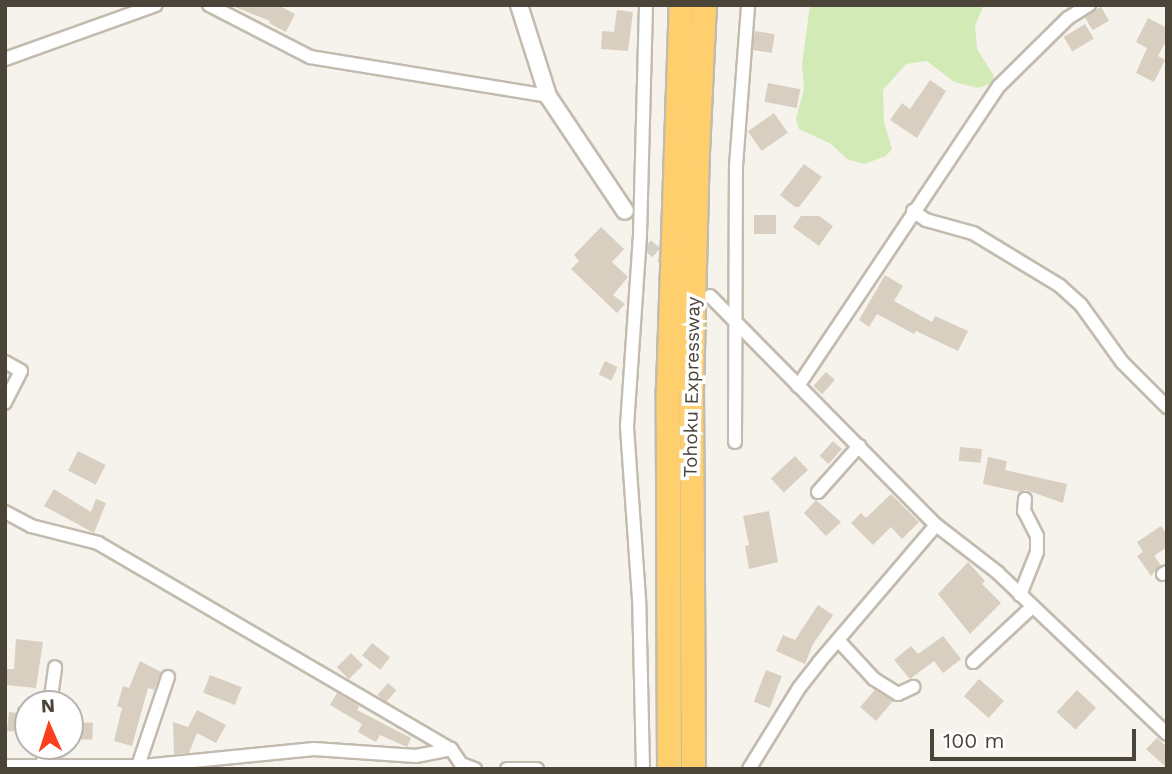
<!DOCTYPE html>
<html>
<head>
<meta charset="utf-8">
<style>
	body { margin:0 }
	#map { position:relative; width:1172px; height:774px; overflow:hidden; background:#f6f3ec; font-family:"Work Sans",sans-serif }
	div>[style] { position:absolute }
	.green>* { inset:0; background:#d2eab5 }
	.building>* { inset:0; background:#d8cfc1; transform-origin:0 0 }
	.minor-tunnel>* { height:12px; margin-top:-6px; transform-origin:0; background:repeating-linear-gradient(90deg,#d4d0c8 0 12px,transparent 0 18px) }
	.roads { filter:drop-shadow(2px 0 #c2bbae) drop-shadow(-2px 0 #c2bbae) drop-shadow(0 2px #c2bbae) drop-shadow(0 -2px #c2bbae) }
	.minor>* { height:12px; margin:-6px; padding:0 6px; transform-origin:6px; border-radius:6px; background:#fff }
	.tertiary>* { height:16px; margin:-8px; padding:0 8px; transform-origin:8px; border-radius:8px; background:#fff }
	.motorway>* { height:23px; margin:-11.5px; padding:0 11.5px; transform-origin:11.5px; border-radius:11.5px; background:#ffcf6e }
	span { translate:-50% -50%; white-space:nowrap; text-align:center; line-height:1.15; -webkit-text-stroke:7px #fff; paint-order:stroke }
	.street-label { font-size:19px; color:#4b4439 }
	.frame { position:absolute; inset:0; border:7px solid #4b4439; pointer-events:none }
	.north { position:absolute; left:14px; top:690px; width:70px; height:70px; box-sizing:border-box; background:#fff; border:2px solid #b7b4b0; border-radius:50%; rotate:357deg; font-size:19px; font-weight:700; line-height:28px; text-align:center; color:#4b4439 }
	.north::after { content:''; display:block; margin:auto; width:24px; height:32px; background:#fc3f1d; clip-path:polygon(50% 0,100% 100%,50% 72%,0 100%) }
	.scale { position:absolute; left:930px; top:729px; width:206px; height:32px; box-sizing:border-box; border:4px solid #4b4439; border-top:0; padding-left:9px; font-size:21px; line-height:24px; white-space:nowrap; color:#4b4439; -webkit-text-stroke:5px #fff; paint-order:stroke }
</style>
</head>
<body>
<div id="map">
	<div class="green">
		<i style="clip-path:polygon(810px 5px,984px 5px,975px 25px,977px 49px,994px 76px,990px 84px,978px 88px,954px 82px,927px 61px,906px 64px,883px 90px,884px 122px,892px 149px,886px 156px,864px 164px,847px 159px,831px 144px,799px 129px,796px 119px,804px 89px,802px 64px)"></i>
	</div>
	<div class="building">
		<i style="clip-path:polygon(230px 5px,278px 5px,295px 14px,286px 32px,269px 23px,270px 21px)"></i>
		<i style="left:1101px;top:7px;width:16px;height:19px;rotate:60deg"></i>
		<i style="clip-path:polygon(617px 10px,633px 12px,628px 51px,601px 49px,602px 31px,614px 32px)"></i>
		<i style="clip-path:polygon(1148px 18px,1167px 28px,1167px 39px,1158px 56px,1165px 60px,1154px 82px,1136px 73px,1147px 48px,1136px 42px)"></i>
		<i style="left:1085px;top:24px;width:17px;height:25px;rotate:59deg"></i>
		<i style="left:755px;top:31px;width:20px;height:19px;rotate:9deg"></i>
		<i style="clip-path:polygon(930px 80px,946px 91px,917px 138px,890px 120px,902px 103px,910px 109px)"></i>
		<i style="left:768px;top:83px;width:33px;height:19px;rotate:11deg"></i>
		<i style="left:774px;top:113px;width:24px;height:32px;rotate:55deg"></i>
		<i style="clip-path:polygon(804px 164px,822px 177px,799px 207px,795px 207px,780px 195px)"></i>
		<i style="left:754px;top:215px;width:22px;height:19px"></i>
		<i style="clip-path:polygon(801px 216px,819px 216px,833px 226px,819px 246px,793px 227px)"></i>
		<i style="clip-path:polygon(601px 227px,624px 249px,612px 262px,628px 277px,613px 295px,625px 304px,617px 313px,571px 269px,579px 261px,574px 255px)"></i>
		<i style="clip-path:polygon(885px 275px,903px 286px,894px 301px,932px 322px,935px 316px,968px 331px,958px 351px,916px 331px,914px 334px,877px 314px,869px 327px,859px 320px)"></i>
		<i style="left:605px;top:361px;width:14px;height:15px;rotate:25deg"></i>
		<i style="left:826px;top:372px;width:12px;height:19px;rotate:42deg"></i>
		<i style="left:833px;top:441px;width:12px;height:20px;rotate:42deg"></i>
		<i style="left:960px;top:447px;width:22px;height:14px;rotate:5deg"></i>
		<i style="left:78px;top:451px;width:31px;height:22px;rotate:27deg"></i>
		<i style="left:795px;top:456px;width:19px;height:33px;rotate:47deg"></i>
		<i style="clip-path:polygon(988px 457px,1007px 461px,1005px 470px,1067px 484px,1063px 503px,1026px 490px,1020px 492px,983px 484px)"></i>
		<i style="clip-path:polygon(54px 489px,91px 512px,96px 499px,106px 503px,94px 533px,44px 506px)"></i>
		<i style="clip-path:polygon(891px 494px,919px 522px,902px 539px,891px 527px,873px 545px,851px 523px,861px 513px,866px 518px)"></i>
		<i style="clip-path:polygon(816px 500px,841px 522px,826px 536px,804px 513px)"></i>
		<i style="clip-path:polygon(769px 511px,778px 562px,749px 569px,745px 546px,749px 545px,743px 516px)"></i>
		<i style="clip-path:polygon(1161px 526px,1167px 535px,1167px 547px,1154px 556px,1161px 565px,1151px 576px,1137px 556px,1143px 552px,1137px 542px)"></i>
		<i style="clip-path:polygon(968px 562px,985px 581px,982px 584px,1001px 603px,970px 634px,938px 594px)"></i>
		<i style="clip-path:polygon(818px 605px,833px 615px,813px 644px,805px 664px,776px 651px,783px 635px,795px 640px)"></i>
		<i style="clip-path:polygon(943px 636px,961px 659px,943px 673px,934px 661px,910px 679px,894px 660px,911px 646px,918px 654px)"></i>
		<i style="clip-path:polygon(16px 639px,43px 642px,36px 688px,6px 685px,7px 669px,14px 669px)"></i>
		<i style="left:372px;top:643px;width:23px;height:16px;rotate:38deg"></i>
		<i style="left:351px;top:653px;width:17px;height:20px;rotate:45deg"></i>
		<i style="clip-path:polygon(140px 661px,161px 672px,154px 690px,148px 688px,132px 746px,114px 741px,122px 708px,117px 706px,123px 686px,129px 688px)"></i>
		<i style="left:766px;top:670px;width:17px;height:34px;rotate:21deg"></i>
		<i style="left:210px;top:675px;width:34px;height:19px;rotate:21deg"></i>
		<i style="left:979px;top:679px;width:33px;height:23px;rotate:41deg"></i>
		<i style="left:388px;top:683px;width:11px;height:16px;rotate:41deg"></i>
		<i style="clip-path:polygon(875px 690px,893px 701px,876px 721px,860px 707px)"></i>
		<i style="left:1077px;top:690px;width:26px;height:30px;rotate:43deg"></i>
		<i style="clip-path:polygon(337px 693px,359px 706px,357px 710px,411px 738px,407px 747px,380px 735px,376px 742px,358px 732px,362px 724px,330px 705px)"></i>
		<i style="clip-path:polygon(17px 707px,28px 708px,28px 732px,7px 731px,9px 712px,17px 713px)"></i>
		<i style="clip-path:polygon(197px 710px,226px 725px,216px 743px,197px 733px,189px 753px,174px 754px,173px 722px,188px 727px)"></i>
		<i style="left:70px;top:722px;width:23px;height:17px;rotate:2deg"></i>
		<i style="clip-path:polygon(1157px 738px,1167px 747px,1167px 768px,1146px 749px)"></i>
	</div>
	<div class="minor-tunnel">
		<i style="left:647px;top:245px;width:32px;rotate:39deg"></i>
	</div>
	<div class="roads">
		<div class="minor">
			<i style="left:209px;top:5px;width:114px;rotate:27.2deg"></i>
			<i style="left:310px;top:57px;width:241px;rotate:9.3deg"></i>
			<i style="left:5px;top:59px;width:160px;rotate:-19.7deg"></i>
			<i style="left:913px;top:211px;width:16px;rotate:35deg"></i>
			<i style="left:926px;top:220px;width:49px;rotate:15.5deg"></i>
			<i style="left:973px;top:233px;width:102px;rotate:31.3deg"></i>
			<i style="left:1060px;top:286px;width:28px;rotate:42deg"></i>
			<i style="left:1081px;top:305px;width:70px;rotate:54.3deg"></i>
			<i style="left:1122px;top:362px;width:64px;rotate:45deg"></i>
			<i style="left:710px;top:296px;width:322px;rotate:45.4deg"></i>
			<i style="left:936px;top:525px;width:78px;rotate:37.7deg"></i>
			<i style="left:998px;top:573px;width:233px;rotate:43.6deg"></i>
			<i style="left:5px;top:362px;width:18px;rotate:29deg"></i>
			<i style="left:21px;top:371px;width:36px;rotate:117deg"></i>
			<i style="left:798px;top:386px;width:361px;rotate:-56.2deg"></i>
			<i style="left:999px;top:86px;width:97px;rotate:-44.6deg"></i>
			<i style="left:1068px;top:18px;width:25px;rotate:-32deg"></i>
			<i style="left:735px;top:442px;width:276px;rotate:-89.8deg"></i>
			<i style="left:736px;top:166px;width:161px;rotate:-85.7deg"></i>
			<i style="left:818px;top:492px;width:62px;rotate:-48.3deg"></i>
			<i style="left:5px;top:512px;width:30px;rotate:28deg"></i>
			<i style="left:31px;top:526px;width:69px;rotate:14.2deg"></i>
			<i style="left:98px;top:543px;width:409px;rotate:30.3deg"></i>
			<i style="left:1163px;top:574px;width:4px;rotate:-27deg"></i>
			<i style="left:1020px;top:595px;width:46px;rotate:-68.4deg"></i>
			<i style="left:1037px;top:552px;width:16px;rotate:-90deg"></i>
			<i style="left:1037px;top:536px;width:28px;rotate:-117deg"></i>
			<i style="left:1024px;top:511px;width:12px;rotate:-85deg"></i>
			<i style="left:838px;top:640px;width:53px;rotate:47.3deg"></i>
			<i style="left:874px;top:679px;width:28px;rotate:32deg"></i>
			<i style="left:898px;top:694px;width:17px;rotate:-25deg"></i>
			<i style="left:973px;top:662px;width:81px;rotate:-43deg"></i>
			<i style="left:50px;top:704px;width:37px;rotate:-82deg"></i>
			<i style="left:5px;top:766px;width:138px"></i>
			<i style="left:143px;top:766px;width:172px;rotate:-5.7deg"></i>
			<i style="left:314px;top:749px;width:102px;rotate:3.9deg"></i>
			<i style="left:416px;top:756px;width:36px;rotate:-11deg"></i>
			<i style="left:451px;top:749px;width:18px;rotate:56deg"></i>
			<i style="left:461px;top:764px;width:15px;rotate:20deg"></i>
			<i style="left:42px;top:767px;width:21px;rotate:-79deg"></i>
			<i style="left:137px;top:769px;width:97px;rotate:-71.4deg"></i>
			<i style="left:507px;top:769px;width:30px"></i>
			<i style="left:643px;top:769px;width:170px;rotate:-91.3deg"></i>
			<i style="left:639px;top:599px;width:173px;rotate:-94deg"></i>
			<i style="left:627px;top:426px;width:192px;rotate:-86.1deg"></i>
			<i style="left:640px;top:234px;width:229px;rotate:-88.5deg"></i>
			<i style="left:749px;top:769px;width:95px;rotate:-58.3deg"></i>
			<i style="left:799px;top:688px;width:33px;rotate:-52deg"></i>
			<i style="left:819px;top:662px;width:180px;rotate:-49.5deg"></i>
		</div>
		<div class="tertiary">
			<i style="left:519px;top:5px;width:96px;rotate:72.3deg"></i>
			<i style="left:548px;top:96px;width:138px;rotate:56.2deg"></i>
		</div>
		<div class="motorway">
			<i style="left:669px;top:769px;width:380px;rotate:-90.2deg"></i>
			<i style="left:668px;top:389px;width:384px;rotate:-88.1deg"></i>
			<i style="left:693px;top:769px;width:378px;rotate:-90.3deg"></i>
			<i style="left:691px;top:391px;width:239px;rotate:-88.6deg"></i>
			<i style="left:697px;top:152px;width:147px;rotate:-87.3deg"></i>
		</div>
	</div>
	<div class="street-label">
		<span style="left:692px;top:387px;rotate:-89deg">Tohoku Expressway</span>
	</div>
	<div class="frame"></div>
	<div class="north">N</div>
	<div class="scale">100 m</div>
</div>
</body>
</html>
